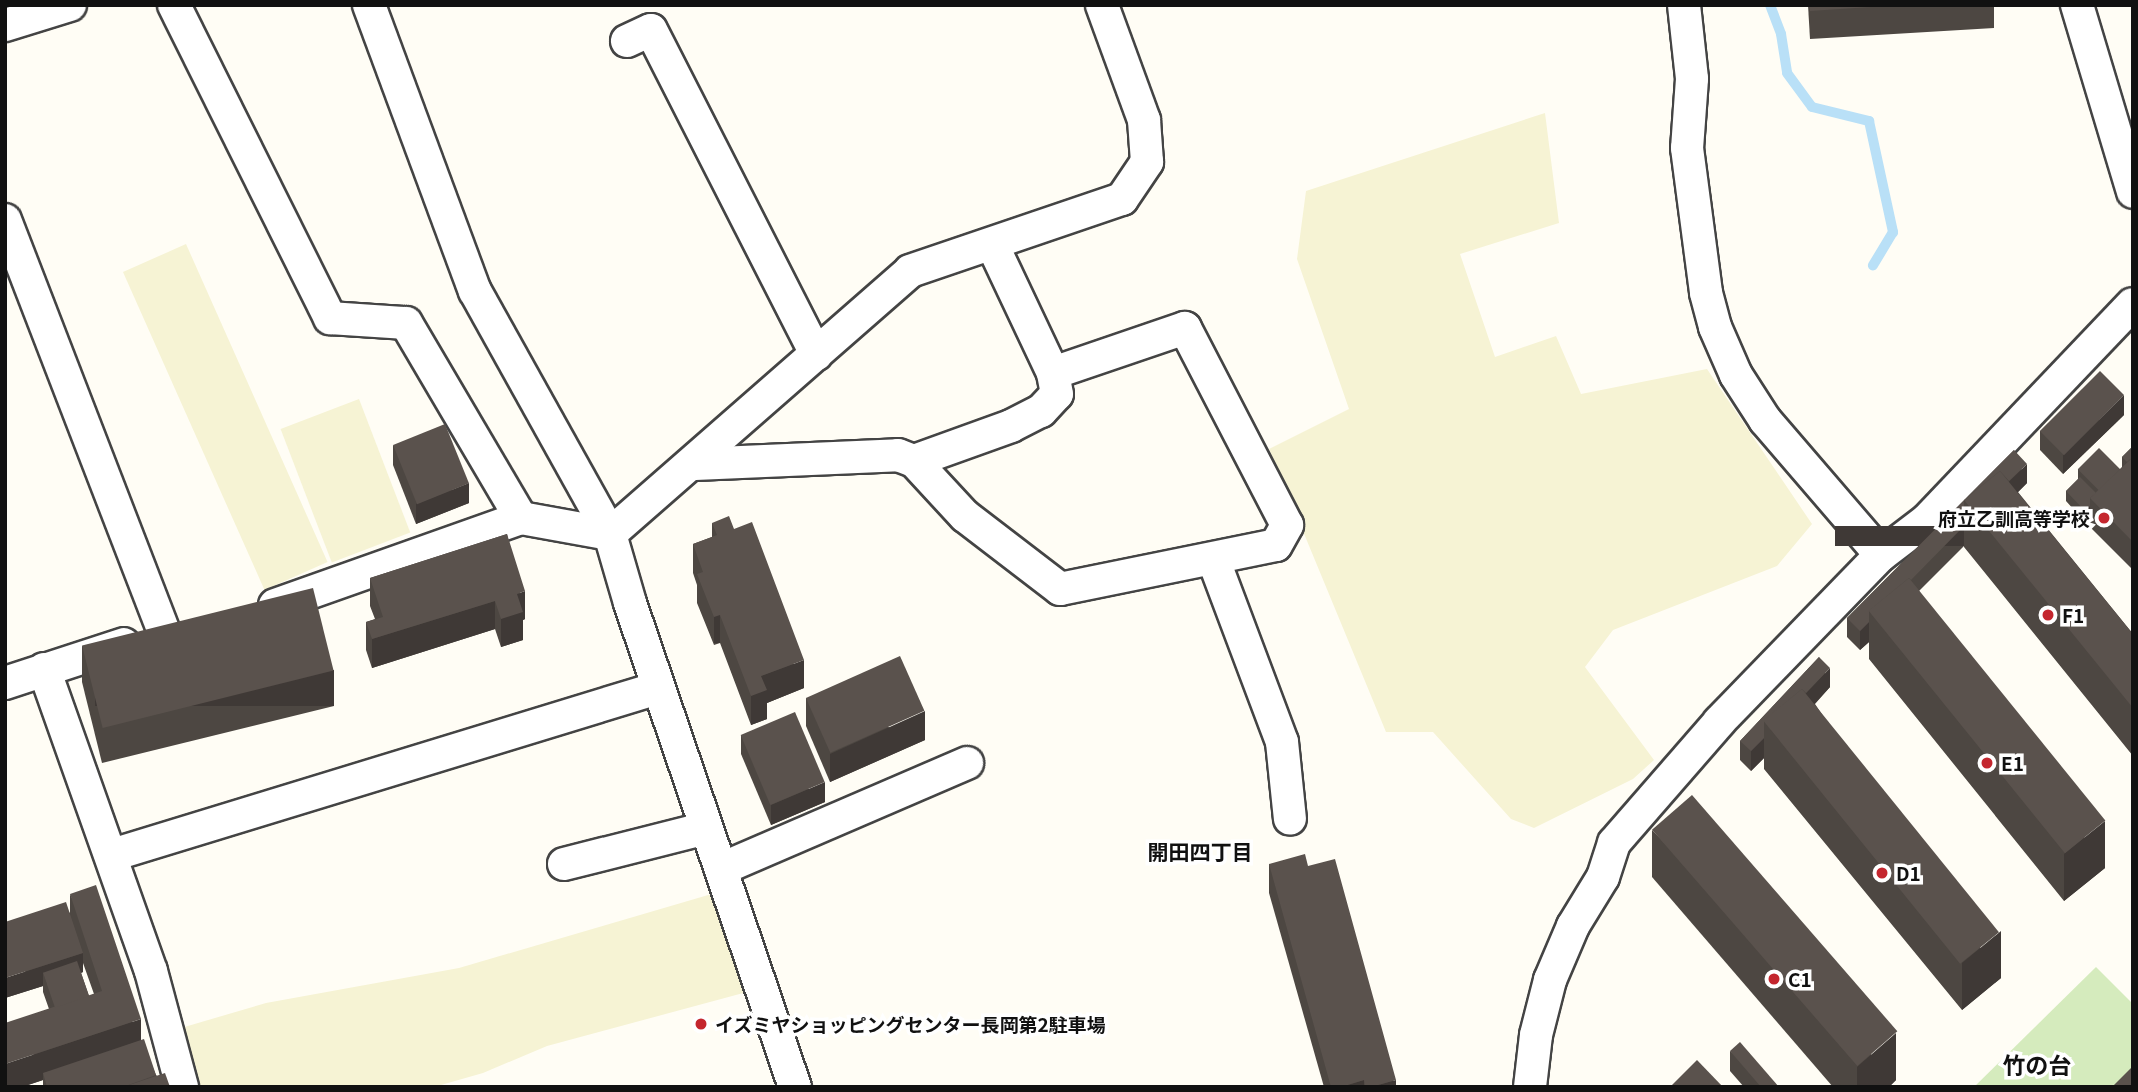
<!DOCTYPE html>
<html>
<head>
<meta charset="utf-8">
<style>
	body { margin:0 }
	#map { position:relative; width:2138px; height:1092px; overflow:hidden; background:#fffdf5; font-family:Georgia,"Noto Sans JP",serif }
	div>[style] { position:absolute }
	.farmland>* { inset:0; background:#f6f3d4; transform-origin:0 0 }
	.green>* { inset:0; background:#d5ebbd }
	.stream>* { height:10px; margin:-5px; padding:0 5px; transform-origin:5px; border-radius:5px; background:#b9e0f7 }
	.roads { filter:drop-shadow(2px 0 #444) drop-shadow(-2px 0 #444) drop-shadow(0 2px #444) drop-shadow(0 -2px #444) }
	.minor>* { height:32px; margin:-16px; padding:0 16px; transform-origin:16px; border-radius:16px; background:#fff }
	.wall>* { inset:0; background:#4d4742 }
	.shaded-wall>* { inset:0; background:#3f3936; transform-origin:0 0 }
	.building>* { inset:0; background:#5a524d; transform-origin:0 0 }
	.dots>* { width:19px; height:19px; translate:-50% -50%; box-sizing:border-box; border:4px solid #fff; border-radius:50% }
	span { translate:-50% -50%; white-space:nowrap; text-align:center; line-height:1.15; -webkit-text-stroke:7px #fff; paint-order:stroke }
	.poi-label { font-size:19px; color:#111; font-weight:700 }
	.right { translate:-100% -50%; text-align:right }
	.left { translate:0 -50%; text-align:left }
	.neighbourhood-label { font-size:21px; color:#111; font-weight:700 }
	.quarter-label { font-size:23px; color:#111; font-weight:700 }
	.frame { position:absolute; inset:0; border:7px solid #111; pointer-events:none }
</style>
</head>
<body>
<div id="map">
	<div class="farmland">
		<i style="clip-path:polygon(1545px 113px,1559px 223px,1460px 254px,1495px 357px,1556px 336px,1581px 394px,1707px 369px,1812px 524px,1777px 566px,1613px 630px,1585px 667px,1654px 760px,1633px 779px,1534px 828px,1511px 819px,1433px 732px,1386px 732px,1269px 449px,1349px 409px,1297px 259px,1306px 191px)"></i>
		<i style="left:186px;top:244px;width:348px;height:69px;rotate:66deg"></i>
		<i style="left:359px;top:399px;width:143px;height:84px;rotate:69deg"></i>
		<i style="clip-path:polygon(715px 893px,747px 992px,547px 1046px,483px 1073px,434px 1087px,196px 1087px,181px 1028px,266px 1003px,459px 968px)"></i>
	</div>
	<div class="green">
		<i style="clip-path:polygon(2096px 967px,2133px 1004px,2133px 1087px,1974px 1087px)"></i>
	</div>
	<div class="stream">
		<i style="left:1770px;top:5px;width:31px;rotate:69deg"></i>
		<i style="left:1781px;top:34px;width:39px;rotate:81deg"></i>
		<i style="left:1787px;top:73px;width:42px;rotate:53.7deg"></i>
		<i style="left:1812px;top:107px;width:59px;rotate:13.8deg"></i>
		<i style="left:1869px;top:121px;width:114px;rotate:77.8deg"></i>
		<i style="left:1893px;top:232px;width:39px;rotate:121deg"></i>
	</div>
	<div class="roads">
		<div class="minor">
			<i style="left:174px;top:5px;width:350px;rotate:63.5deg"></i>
			<i style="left:330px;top:318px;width:76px;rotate:3.8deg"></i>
			<i style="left:406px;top:323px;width:226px;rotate:59.5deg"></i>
			<i style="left:369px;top:5px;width:305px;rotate:69.7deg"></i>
			<i style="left:475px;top:291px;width:278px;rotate:60.9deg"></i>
			<i style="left:610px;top:534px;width:72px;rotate:73.8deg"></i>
			<i style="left:630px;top:603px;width:511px;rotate:71.18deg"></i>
			<i style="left:1684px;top:5px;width:74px;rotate:83.8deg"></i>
			<i style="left:1692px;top:79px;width:69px;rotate:94.1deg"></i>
			<i style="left:1687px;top:148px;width:146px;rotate:82.5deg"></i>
			<i style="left:1706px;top:293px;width:35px;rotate:75deg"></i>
			<i style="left:1715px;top:327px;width:52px;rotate:66.4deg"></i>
			<i style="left:1736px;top:375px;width:54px;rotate:57.2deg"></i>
			<i style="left:1765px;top:420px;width:178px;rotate:49.3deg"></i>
			<i style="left:2077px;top:5px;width:195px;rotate:73.3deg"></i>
			<i style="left:5px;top:25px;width:68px;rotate:-17.1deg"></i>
			<i style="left:627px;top:41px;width:26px;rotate:-25deg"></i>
			<i style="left:651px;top:30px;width:364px;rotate:63deg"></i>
			<i style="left:5px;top:220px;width:441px;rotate:68.9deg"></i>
			<i style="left:914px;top:461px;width:75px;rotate:47.2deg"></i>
			<i style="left:965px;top:516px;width:120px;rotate:37.5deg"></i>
			<i style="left:1060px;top:589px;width:220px;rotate:-11.5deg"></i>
			<i style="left:1276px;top:545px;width:23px;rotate:-61deg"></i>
			<i style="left:1287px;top:525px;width:222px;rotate:-117.4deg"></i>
			<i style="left:1185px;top:328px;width:139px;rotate:161.2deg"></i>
			<i style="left:1053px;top:373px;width:143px;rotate:-115.3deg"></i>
			<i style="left:695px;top:464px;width:203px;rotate:-2.5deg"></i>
			<i style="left:898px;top:455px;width:17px;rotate:21deg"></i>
			<i style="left:914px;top:461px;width:103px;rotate:-19.8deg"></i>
			<i style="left:1011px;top:426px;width:34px;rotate:-27deg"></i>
			<i style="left:1041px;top:411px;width:23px;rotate:-47deg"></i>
			<i style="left:1057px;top:394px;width:21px;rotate:-101deg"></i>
			<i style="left:1214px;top:561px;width:193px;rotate:69.4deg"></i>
			<i style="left:1282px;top:742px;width:77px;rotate:84.1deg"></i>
			<i style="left:275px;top:605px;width:261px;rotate:-19.5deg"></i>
			<i style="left:521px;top:518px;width:90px;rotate:10.2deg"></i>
			<i style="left:610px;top:534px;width:399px;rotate:-41.2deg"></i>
			<i style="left:910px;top:271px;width:224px;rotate:-18.8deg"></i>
			<i style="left:1122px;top:199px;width:45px;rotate:-56deg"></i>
			<i style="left:1147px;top:162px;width:42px;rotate:-94.1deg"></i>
			<i style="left:1144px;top:120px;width:122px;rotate:-110.1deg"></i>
			<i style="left:44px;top:669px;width:320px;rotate:70.5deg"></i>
			<i style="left:151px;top:971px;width:120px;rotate:75deg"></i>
			<i style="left:5px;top:683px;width:125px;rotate:-18.1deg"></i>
			<i style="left:112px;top:855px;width:571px;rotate:-17.01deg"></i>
			<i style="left:564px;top:864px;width:146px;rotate:-14.2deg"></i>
			<i style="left:721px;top:869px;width:268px;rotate:-23.3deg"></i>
			<i style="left:1530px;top:1087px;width:52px;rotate:-83.4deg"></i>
			<i style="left:1536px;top:1035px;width:57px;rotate:-75.7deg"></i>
			<i style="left:1550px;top:980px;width:59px;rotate:-66.9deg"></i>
			<i style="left:1573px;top:926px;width:57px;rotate:-58.5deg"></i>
			<i style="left:1603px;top:877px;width:36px;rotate:-72deg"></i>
			<i style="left:1614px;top:843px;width:160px;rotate:-49deg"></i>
			<i style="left:1719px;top:722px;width:233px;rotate:-45.9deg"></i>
			<i style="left:1881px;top:555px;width:58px;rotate:-37.3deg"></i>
			<i style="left:1927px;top:520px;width:298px;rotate:-46.4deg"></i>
		</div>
	</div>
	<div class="wall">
		<i style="clip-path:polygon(1808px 5px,1994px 5px,1994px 28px,1810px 39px)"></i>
		<i style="clip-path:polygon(2124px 415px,2063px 474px,2040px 450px,2040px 431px)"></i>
		<i style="clip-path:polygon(393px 445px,469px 503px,416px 524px,393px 465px)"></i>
		<i style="clip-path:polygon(2133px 446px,2133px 570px,2090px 527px,2090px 517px,2085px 522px,2066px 501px,2066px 491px,2078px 479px,2078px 469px,2120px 469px,2122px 467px,2122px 457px)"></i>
		<i style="clip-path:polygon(2014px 450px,2027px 483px,2018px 492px,2133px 634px,2133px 756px,1964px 547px,1964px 546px,1919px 591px,2105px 868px,2064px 901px,1869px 659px,1869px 642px,1860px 650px,1847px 637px,1847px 618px)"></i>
		<i style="clip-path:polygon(712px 523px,734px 529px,804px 688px,767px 703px,767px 719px,751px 725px,720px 643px,714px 645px,697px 603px,697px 585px,693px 573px,693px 544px,712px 537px)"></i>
		<i style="clip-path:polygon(507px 534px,525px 619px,523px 620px,523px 640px,501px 647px,495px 629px,372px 668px,366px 650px,366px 622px,375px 619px,370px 606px,370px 578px)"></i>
		<i style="clip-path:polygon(82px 646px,334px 706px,102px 763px,82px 682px)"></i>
		<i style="clip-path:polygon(1819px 657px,1830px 687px,1815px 704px,2001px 978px,1962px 1010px,1764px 769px,1764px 758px,1751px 771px,1740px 760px,1740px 741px)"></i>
		<i style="clip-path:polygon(806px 698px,925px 740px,830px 782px,806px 726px)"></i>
		<i style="clip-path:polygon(741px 735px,825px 802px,771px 825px,741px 754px)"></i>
		<i style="clip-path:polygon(1652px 830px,1896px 1080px,1889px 1087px,1833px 1087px,1652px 877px)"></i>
		<i style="clip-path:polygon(1269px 864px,1308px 866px,1396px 1087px,1324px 1087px,1269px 893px)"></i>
		<i style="clip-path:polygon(evenodd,70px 894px,141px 1040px,156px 1075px,170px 1087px,43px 1087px,43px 1080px,22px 1087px,49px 1009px,43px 992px,43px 986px,5px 998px,70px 912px,70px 894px,83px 963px,94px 994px,89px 996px,81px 973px,83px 972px,83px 963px)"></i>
		<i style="clip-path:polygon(1730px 1051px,1779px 1087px,1744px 1087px,1730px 1071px)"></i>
	</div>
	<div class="shaded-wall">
		<i style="clip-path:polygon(2124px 395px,2124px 415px,2063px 474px,2063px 455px)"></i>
		<i style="clip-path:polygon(2027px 464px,2027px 483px,1985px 525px,1976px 514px)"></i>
		<i style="clip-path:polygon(469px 483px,469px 503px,416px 524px,416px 504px)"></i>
		<i style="clip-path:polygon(2090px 506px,2090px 517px,2085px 522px,2085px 511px)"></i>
		<i style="left:1964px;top:526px;width:20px;height:129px;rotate:90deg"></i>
		<i style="clip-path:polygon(525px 591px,525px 619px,523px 620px,523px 640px,501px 647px,501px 619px,517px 594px)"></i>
		<i style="clip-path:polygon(495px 601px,495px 629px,372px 668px,372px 639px)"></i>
		<i style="left:720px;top:615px;width:28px;height:6px;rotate:90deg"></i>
		<i style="clip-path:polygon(1869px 622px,1869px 642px,1860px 650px,1860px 631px)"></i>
		<i style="clip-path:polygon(804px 660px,804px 688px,767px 703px,767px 719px,751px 725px,751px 696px,761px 676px)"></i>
		<i style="clip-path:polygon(1830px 668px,1830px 687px,1780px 741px,1771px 730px)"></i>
		<i style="left:334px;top:670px;width:36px;height:239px;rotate:90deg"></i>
		<i style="clip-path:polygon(925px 711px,925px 740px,830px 782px,830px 754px)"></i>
		<i style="clip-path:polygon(1764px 738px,1764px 758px,1751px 771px,1751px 751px)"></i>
		<i style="clip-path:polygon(825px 782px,825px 802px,771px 825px,771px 805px)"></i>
		<i style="clip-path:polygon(2105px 821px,2105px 868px,2064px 901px,2064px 854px)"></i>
		<i style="clip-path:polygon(2001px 931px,2001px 978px,1962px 1010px,1962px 963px)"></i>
		<i style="clip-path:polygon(83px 953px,83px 972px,47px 984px,43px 972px,43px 986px,5px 998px,5px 978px)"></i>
		<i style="clip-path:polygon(141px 1019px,141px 1048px,43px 1073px,43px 1080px,22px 1087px,5px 1087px,5px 1064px)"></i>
		<i style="clip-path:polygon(1896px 1033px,1896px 1080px,1889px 1087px,1857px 1087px,1857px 1067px)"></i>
		<i style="clip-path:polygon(1364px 1080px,1364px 1087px,1341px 1087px)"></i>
		<i style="clip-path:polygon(1396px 1080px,1396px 1087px,1371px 1087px)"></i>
	</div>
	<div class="building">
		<i style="clip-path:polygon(1809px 5px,1901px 5px,1810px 11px)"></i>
		<i style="left:2100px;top:371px;width:34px;height:85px;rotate:45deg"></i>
		<i style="left:445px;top:424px;width:64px;height:56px;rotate:68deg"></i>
		<i style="clip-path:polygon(2133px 446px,2133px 457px,2127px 462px,2122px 457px)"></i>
		<i style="left:2099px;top:448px;width:30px;height:30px;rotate:45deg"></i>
		<i style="clip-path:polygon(2014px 450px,2027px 464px,2009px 481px,2000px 471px,1964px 500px,1964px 526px,1911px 580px,1909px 578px,1869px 611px,1869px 622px,1860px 631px,1847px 618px)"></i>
		<i style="clip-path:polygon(2133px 457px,2133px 542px,2090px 498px)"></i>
		<i style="clip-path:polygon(2000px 471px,2133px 634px,2133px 708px,1964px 500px)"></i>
		<i style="clip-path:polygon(2080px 477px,2096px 493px,2090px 498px,2090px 506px,2085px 511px,2066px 491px)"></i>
		<i style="clip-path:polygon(729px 516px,734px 529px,752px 522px,804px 660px,761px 676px,767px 690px,751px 696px,720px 615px,714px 617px,697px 574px,703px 572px,693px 544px,717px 535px,712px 523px)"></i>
		<i style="clip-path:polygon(507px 534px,525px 591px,517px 594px,523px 612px,501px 619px,495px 601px,372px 639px,366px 622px,383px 617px,370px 578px)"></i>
		<i style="left:1909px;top:578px;width:312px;height:52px;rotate:51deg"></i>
		<i style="left:313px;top:588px;width:85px;height:238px;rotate:76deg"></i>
		<i style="left:900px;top:656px;width:60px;height:103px;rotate:66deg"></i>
		<i style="clip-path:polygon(1819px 657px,1830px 668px,1806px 693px,1802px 689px,1764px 721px,1764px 738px,1751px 751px,1740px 741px)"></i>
		<i style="left:1802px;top:689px;width:313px;height:50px;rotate:51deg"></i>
		<i style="left:795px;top:712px;width:76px;height:59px;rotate:67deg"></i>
		<i style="left:1692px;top:795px;width:313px;height:53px;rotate:49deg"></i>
		<i style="clip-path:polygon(1305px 854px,1308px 866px,1335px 859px,1396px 1080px,1371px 1087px,1365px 1087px,1364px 1080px,1341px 1087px,1331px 1087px,1269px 864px)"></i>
		<i style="clip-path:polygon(96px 885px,141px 1019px,5px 1064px,5px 1023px,102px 991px,70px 894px)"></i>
		<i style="clip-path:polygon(66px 902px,83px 953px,5px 978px,5px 922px)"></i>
		<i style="left:77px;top:961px;width:37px;height:36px;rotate:71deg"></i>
		<i style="clip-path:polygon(144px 1039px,156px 1075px,123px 1087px,47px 1087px,43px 1073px)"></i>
		<i style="clip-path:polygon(1740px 1042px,1779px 1087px,1761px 1087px,1730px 1051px)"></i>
		<i style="clip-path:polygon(1697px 1060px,1723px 1087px,1670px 1087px)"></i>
		<i style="clip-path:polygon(2133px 1066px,2133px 1087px,2112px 1087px)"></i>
		<i style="clip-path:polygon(165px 1073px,170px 1087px,123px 1087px)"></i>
	</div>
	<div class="dots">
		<i style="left:2104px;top:518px;background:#c4262e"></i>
		<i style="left:2048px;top:615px;background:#c4262e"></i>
		<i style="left:1987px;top:763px;background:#c4262e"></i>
		<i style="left:1882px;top:873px;background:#c4262e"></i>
		<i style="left:1774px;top:979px;background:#c4262e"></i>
		<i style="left:701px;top:1024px;background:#c4262e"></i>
	</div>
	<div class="poi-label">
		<span class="right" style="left:2090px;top:518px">府立乙訓高等学校</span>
		<span class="left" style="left:2062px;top:615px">F1</span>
		<span class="left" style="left:2001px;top:763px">E1</span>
		<span class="left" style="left:1896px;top:873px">D1</span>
		<span class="left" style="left:1788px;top:979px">C1</span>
		<span class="left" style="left:715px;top:1024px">イズミヤショッピングセンター長岡第2駐車場</span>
	</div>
	<div class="neighbourhood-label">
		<span style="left:1200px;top:851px">開田四丁目</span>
	</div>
	<div class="quarter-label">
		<span style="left:2037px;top:1064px">竹の台</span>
	</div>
	<div class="frame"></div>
</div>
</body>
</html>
